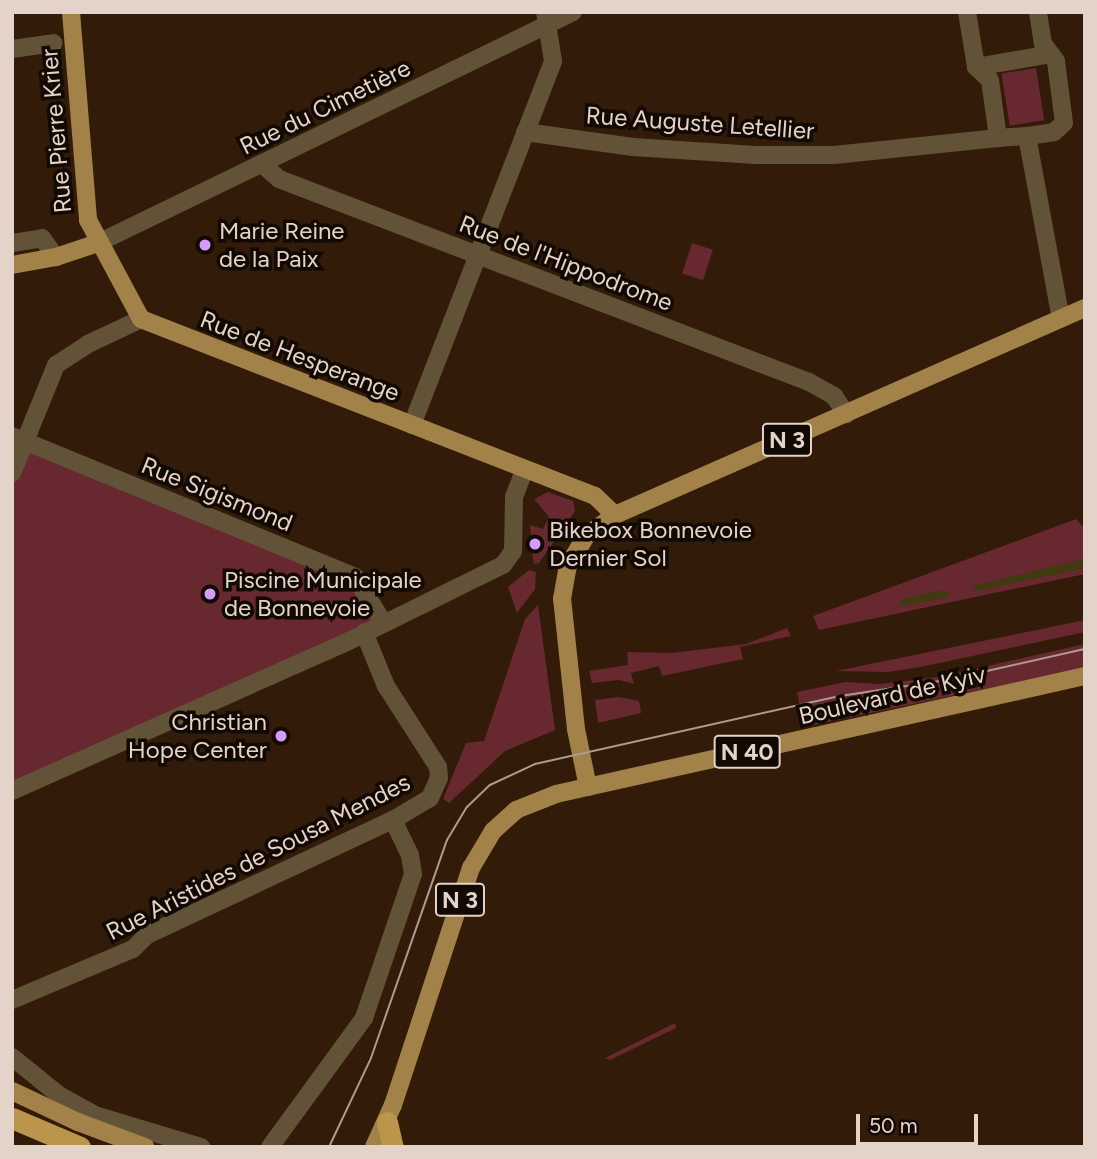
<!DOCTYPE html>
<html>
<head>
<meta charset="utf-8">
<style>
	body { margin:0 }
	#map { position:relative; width:1097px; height:1159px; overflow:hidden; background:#321b08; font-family:Figtree,sans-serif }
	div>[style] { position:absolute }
	.green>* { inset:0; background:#672830; transform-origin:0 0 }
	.water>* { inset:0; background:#3f3a0f }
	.minor>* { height:18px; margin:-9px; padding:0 9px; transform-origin:9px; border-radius:9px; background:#625237 }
	.major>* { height:18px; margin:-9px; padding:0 9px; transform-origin:9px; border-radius:9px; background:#a28248 }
	.highway>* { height:21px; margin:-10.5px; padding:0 10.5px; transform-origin:10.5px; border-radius:10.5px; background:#bc954d }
	.tram>* { height:2px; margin:-1px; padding:0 1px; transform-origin:1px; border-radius:1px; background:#ae9b8e }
	.dots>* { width:19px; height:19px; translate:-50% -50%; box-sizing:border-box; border:4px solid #120903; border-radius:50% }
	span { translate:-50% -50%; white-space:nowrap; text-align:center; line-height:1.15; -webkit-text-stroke:7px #120903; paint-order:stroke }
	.shield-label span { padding:2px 5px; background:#120903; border:2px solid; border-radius:5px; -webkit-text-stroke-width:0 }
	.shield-label { font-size:23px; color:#e3d3c8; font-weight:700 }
	.street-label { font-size:24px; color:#e3d3c8 }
	.poi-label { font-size:24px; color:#e3d3c8 }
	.left { translate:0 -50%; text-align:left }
	.right { translate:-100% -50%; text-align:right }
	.frame { position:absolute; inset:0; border:14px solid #e3d3c8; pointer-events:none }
	.scale { position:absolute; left:856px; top:1114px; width:122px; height:32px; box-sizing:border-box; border:4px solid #e3d3c8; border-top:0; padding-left:9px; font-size:21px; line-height:24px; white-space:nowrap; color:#e3d3c8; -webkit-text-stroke:5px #120903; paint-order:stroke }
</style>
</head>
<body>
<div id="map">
	<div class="green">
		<i style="left:1036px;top:68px;width:53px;height:35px;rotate:81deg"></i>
		<i style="left:692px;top:243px;width:22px;height:32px;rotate:18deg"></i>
		<i style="clip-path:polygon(25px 442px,355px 577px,383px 622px,12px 791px,12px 473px)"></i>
		<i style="clip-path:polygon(548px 492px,573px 501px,575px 511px,539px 563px,534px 564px,532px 552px,538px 551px,538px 536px,531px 536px,530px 525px,543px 529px,549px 517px,534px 499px)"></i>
		<i style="clip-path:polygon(1076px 519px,1085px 529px,1085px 574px,819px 630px,813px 616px)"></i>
		<i style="clip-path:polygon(529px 570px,536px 572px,535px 589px,517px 613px,508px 587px)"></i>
		<i style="clip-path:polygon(538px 605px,555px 730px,505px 751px,449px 803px,443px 799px,466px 743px,484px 741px,525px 619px)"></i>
		<i style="clip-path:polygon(1085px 620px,1085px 632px,921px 667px,888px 672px,836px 671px)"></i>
		<i style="clip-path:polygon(787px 628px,791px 636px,740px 647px,743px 659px,662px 676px,659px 666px,631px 673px,634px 684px,619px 680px,592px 683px,589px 671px,628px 665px,627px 652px,672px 653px,746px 644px)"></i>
		<i style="clip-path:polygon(1085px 644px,1085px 668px,804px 727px,797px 692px,845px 682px,880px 684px,938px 677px)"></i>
		<i style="clip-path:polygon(619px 697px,639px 701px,641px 713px,598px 723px,595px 700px)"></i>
		<i style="clip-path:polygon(675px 1023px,676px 1028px,610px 1060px,605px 1058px)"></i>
	</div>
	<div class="water">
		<i style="clip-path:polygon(1085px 559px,1085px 568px,976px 591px,972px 586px)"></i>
		<i style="clip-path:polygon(943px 590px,950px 594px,948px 598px,899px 606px,902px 599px)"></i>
	</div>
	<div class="minor">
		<i style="left:967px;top:12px;width:56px;rotate:80.7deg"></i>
		<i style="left:976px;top:67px;width:19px;rotate:43deg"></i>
		<i style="left:990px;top:80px;width:59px;rotate:82.1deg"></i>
		<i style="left:998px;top:138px;width:29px;rotate:-4deg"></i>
		<i style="left:1027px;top:136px;width:186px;rotate:79.5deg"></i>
		<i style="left:12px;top:49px;width:42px;rotate:-8.1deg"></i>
		<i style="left:976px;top:67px;width:76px;rotate:-9.8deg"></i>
		<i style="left:525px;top:132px;width:109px;rotate:7.9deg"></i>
		<i style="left:633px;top:147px;width:123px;rotate:3.7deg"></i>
		<i style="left:756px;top:155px;width:78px"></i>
		<i style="left:834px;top:155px;width:165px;rotate:-5.9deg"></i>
		<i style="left:1027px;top:136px;width:27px;rotate:-8deg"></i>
		<i style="left:1054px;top:132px;width:13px;rotate:-42deg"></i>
		<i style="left:1064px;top:123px;width:63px;rotate:-97.4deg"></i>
		<i style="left:1056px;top:61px;width:21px;rotate:-127deg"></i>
		<i style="left:1043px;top:44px;width:32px;rotate:-99deg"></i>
		<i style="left:263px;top:165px;width:21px;rotate:41deg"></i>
		<i style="left:279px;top:179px;width:568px;rotate:20.96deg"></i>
		<i style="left:809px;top:382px;width:29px;rotate:29deg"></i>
		<i style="left:834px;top:396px;width:22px;rotate:56deg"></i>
		<i style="left:12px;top:243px;width:30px;rotate:-9deg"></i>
		<i style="left:42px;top:238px;width:24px;rotate:54deg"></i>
		<i style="left:98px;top:243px;width:528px;rotate:-25.93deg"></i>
		<i style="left:412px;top:425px;width:390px;rotate:-68.8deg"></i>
		<i style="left:553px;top:61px;width:50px;rotate:-99.3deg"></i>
		<i style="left:12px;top:436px;width:371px;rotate:22.3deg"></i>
		<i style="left:355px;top:577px;width:53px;rotate:58.1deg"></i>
		<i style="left:12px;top:473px;width:117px;rotate:-67.8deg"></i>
		<i style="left:56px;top:365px;width:38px;rotate:-33deg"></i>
		<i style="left:88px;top:344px;width:59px;rotate:-25.3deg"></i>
		<i style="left:12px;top:791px;width:369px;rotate:-24deg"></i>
		<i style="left:349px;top:641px;width:172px;rotate:-26.3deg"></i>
		<i style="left:503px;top:565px;width:17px;rotate:-54deg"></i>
		<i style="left:513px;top:551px;width:54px;rotate:-88.9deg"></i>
		<i style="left:514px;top:497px;width:30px;rotate:-69deg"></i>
		<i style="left:12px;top:1000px;width:131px;rotate:-22.9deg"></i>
		<i style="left:133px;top:949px;width:20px;rotate:-45deg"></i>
		<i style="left:147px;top:935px;width:272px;rotate:-25.1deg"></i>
		<i style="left:393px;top:820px;width:43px;rotate:-30.7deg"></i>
		<i style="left:430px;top:798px;width:22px;rotate:-66deg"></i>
		<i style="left:439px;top:778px;width:11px;rotate:-95deg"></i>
		<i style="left:438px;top:767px;width:96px;rotate:-122.7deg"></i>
		<i style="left:386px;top:686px;width:58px;rotate:-112.2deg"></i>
		<i style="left:12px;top:1057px;width:60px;rotate:39deg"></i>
		<i style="left:59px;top:1095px;width:41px;rotate:29.1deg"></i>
		<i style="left:95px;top:1115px;width:111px;rotate:16.8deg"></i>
		<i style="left:270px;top:1147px;width:160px;rotate:-53.9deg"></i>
		<i style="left:364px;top:1018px;width:152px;rotate:-71.2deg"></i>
		<i style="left:413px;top:874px;width:19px;rotate:-99deg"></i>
		<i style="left:410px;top:855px;width:39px;rotate:-116deg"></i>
	</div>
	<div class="major">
		<i style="left:71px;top:12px;width:209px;rotate:85.3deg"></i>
		<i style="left:88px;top:220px;width:112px;rotate:61.8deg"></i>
		<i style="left:141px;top:319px;width:487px;rotate:21.3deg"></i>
		<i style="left:595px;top:496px;width:28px;rotate:44deg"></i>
		<i style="left:12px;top:265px;width:45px;rotate:-10.3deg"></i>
		<i style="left:56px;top:257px;width:44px;rotate:-18.4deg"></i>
		<i style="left:588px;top:787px;width:59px;rotate:-101.7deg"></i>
		<i style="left:576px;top:729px;width:131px;rotate:-96.1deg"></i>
		<i style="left:562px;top:599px;width:34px;rotate:-80deg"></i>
		<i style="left:568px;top:566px;width:35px;rotate:-59deg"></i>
		<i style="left:586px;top:536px;width:36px;rotate:-36deg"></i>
		<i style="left:615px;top:515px;width:514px;rotate:-23.77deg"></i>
		<i style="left:12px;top:1091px;width:73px;rotate:25.2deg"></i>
		<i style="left:78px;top:1122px;width:72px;rotate:20.5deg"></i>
		<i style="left:374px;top:1147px;width:46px;rotate:-65.7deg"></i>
		<i style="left:393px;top:1105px;width:250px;rotate:-71.8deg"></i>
		<i style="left:471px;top:868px;width:43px;rotate:-59.3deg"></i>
		<i style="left:493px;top:831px;width:31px;rotate:-42deg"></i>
		<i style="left:516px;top:810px;width:43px;rotate:-21.8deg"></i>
		<i style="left:556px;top:794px;width:542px;rotate:-12.57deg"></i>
	</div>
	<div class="highway">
		<i style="left:12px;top:1118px;width:74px;rotate:23.1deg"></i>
		<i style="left:387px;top:1122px;width:26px;rotate:77deg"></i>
	</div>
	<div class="tram">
		<i style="left:329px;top:1147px;width:98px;rotate:-64.7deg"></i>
		<i style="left:371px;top:1058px;width:231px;rotate:-70.8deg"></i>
		<i style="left:447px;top:840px;width:39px;rotate:-59deg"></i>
		<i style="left:467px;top:807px;width:32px;rotate:-44deg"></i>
		<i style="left:490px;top:785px;width:50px;rotate:-25deg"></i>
		<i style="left:535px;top:764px;width:312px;rotate:-12.6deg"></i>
		<i style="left:840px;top:696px;width:108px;rotate:-8.5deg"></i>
		<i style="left:947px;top:680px;width:141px;rotate:-12.7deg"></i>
	</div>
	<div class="dots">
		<i style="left:205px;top:245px;background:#d49cfc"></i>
		<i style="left:535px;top:544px;background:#d49cfc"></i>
		<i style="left:210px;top:594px;background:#d49cfc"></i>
		<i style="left:281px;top:736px;background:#d49cfc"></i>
	</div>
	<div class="shield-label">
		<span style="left:787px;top:440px">N 3</span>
		<span style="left:747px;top:752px">N 40</span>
		<span style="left:460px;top:900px">N 3</span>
	</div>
	<div class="street-label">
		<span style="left:325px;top:107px;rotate:-26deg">Rue du Cimetière</span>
		<span style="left:700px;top:123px;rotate:4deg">Rue Auguste Letellier</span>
		<span style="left:56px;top:131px;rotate:-95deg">Rue Pierre Krier</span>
		<span style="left:566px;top:263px;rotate:21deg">Rue de l'Hippodrome</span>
		<span style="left:300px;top:356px;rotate:21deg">Rue de Hesperange</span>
		<span style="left:217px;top:494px;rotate:22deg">Rue Sigismond</span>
		<span style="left:892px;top:695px;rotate:-13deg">Boulevard de Kyiv</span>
		<span style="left:258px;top:857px;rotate:-27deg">Rue Aristides de Sousa Mendes</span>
	</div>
	<div class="poi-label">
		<span class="left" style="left:219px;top:245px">Marie Reine<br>de la Paix</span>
		<span class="left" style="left:549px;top:544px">Bikebox Bonnevoie<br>Dernier Sol</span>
		<span class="left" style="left:224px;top:594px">Piscine Municipale<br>de Bonnevoie</span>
		<span class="right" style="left:267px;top:736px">Christian<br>Hope Center</span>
	</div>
	<div class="frame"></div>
	<div class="scale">50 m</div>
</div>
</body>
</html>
